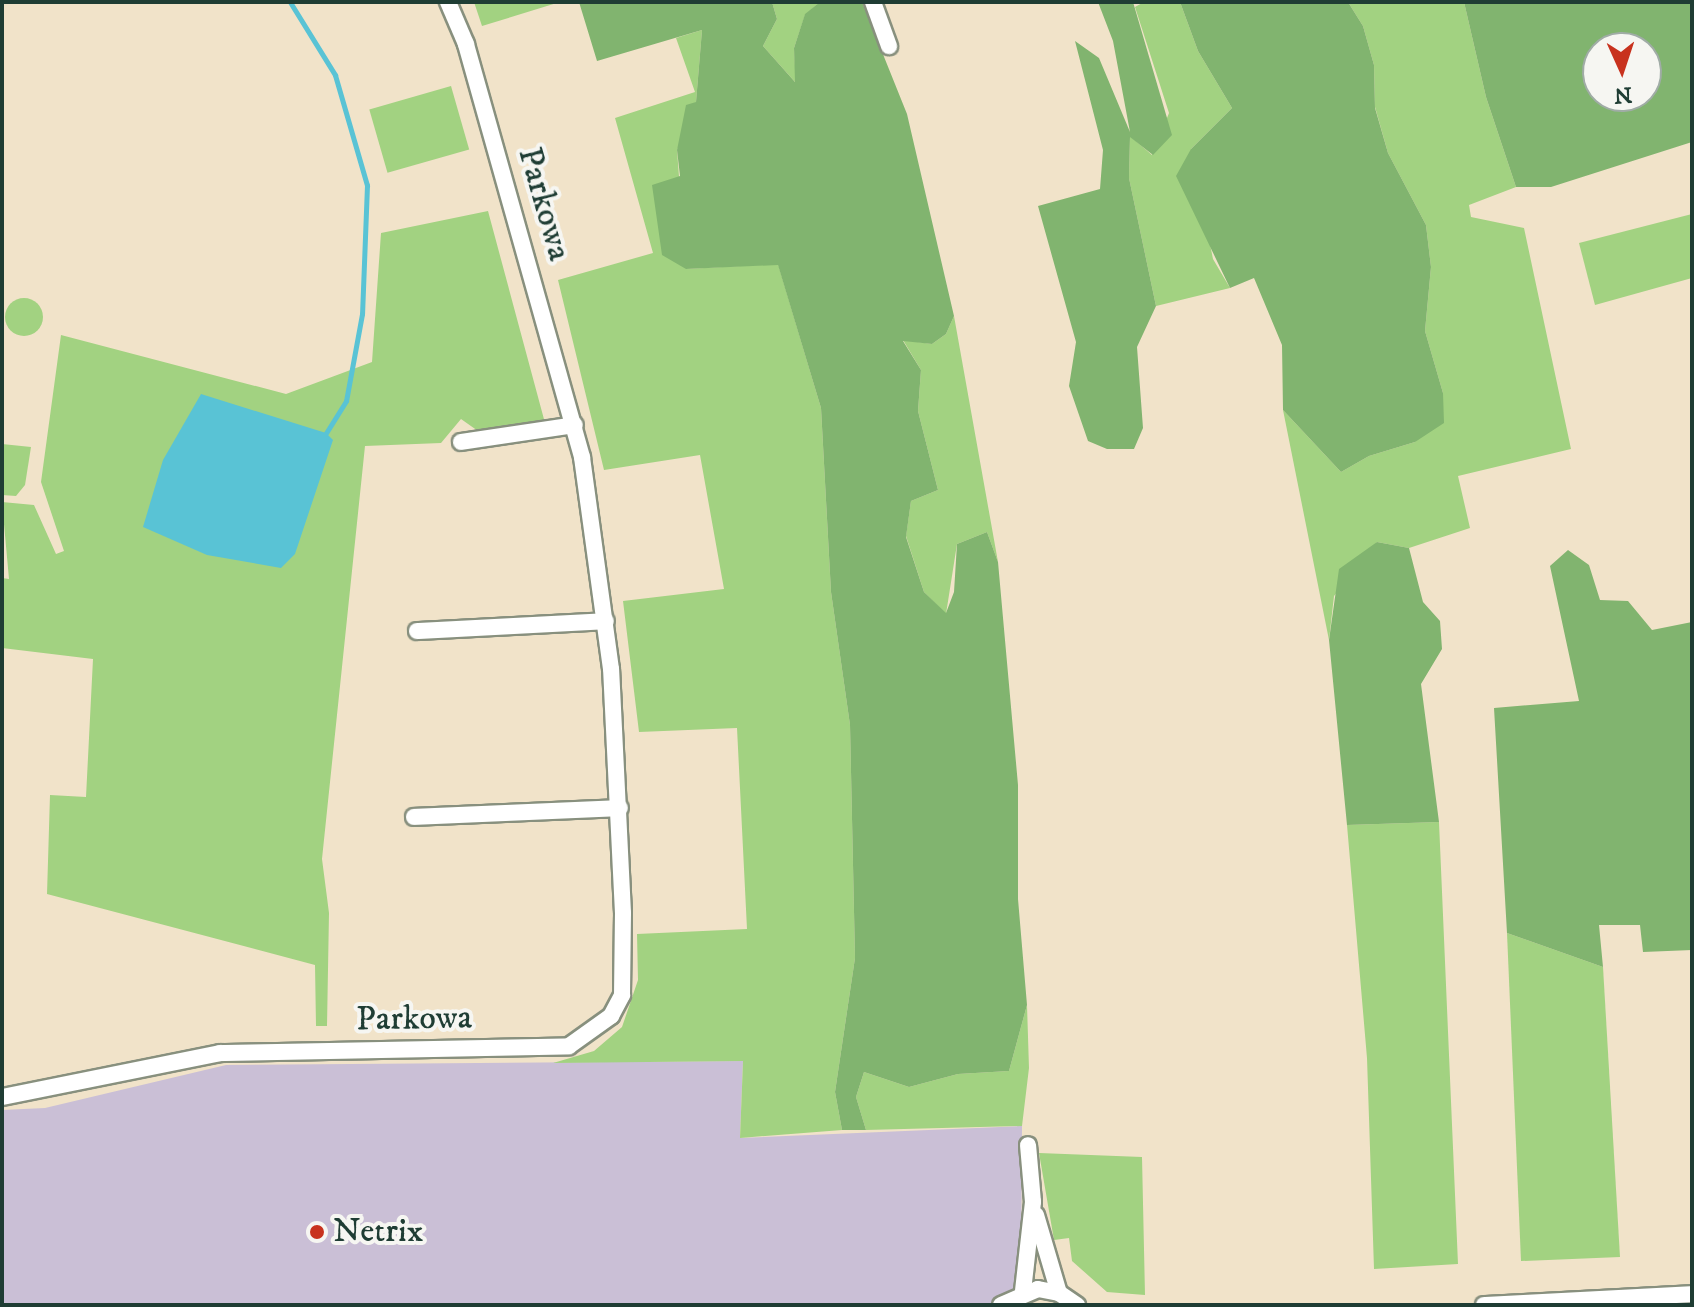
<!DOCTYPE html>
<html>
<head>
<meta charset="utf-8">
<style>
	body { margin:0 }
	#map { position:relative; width:1694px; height:1307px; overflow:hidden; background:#f1e3c9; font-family:"IM FELL DW Pica",serif }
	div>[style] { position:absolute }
	.industrial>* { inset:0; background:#cabfd6 }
	.green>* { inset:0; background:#a2d281; transform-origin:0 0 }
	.round { border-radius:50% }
	.forest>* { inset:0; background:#81b46f }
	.water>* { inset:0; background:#59c3d5 }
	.stream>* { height:5px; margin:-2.5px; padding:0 2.5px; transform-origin:2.5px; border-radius:2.5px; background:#59c3d5 }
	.roads { filter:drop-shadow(2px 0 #88907e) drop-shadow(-2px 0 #88907e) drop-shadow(0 2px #88907e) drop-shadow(0 -2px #88907e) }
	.minor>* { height:16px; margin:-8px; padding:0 8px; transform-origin:8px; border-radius:8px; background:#fff }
	.dots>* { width:22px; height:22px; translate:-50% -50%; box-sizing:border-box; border:4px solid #f6f6f2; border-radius:50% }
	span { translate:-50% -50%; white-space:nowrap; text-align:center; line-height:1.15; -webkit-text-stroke:8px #f6f6f2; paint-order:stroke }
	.street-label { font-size:34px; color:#1f3d34 }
	.poi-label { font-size:34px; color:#1f3d34 }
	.left { translate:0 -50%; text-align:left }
	.frame { position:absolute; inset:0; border:4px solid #1f3d34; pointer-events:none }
	.north { position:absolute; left:1582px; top:32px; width:80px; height:80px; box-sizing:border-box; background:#f6f6f2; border:2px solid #a0aca6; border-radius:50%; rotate:177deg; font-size:22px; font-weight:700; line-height:32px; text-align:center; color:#1f3d34 }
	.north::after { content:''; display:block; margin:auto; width:28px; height:36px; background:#c8321e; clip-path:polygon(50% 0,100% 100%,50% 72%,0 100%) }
</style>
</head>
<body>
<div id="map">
	<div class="industrial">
		<i style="clip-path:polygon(743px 1061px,740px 1138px,1022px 1126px,1021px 1305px,2px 1305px,2px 1110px,45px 1108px,226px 1065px)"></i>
	</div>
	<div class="green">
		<i style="clip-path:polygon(474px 2px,560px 2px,482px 26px)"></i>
		<i style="clip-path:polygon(772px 2px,820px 2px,805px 15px,794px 48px,796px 83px,763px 46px,777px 19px)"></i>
		<i style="clip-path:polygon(1144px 2px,1180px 2px,1198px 51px,1232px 108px,1191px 149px,1213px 259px,1230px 288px,1156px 306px,1129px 178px,1130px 136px,1152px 155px,1169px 113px,1135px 7px)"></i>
		<i style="clip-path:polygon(1348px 2px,1464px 2px,1486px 97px,1516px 187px,1469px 205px,1471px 217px,1524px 228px,1571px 449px,1458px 476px,1470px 528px,1409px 548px,1377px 542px,1334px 596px,1329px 640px,1283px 410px,1341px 472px,1369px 456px,1415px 442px,1443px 393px,1425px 331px,1431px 267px,1426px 225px,1388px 153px,1375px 107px,1374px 65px,1363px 26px)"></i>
		<i style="clip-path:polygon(702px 30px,696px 102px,677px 150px,686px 269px,778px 264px,821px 408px,831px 592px,850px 725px,855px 958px,835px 1092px,842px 1130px,740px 1138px,743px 1061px,553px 1063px,594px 1051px,622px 1027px,638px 980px,637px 934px,747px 929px,737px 728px,639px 732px,623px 601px,724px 589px,700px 455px,604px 470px,558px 280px,653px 253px,615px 118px,695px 92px,676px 38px)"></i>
		<i style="left:451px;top:86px;width:66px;height:85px;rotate:74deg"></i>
		<i style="clip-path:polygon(488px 211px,545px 423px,478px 431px,461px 419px,441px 443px,365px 446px,322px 859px,329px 913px,327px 1026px,316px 1026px,315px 965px,47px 894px,50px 795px,86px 797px,93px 659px,2px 648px,2px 578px,9px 579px,2px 502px,34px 505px,56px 554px,64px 551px,41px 482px,61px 335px,286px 394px,372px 362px,381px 233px)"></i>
		<i style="clip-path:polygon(1692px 214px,1692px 278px,1595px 305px,1579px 243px)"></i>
		<i class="round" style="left:5px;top:298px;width:38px;height:38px"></i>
		<i style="clip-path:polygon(954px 316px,998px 562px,987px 532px,957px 544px,946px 614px,924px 592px,906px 536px,911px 501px,938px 490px,918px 411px,921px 370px,903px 340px,932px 344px,946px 334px)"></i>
		<i style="clip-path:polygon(2px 444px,31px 447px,25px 485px,16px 496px,2px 495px)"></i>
		<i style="clip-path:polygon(1439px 822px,1458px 1264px,1374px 1269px,1367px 1058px,1347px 825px)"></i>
		<i style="clip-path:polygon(1507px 933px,1603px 967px,1620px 1257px,1521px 1261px)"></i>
		<i style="clip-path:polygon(1027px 1005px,1029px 1068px,1022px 1126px,866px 1130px,856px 1097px,864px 1072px,909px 1087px,958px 1074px,1009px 1071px)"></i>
		<i style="clip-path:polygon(1039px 1153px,1142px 1157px,1145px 1295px,1107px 1292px,1072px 1261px,1069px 1238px,1054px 1240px)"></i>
	</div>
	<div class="forest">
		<i style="clip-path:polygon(579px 2px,772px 2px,777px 19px,763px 46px,795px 82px,794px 48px,805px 14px,820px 2px,862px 2px,907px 114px,954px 316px,946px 334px,932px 344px,903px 341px,921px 370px,918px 411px,938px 490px,911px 501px,906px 537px,924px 592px,946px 613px,954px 592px,957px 544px,987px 532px,998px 562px,1018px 785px,1018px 899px,1027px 1005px,1009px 1071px,958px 1074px,909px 1087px,864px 1072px,856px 1097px,866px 1130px,842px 1130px,835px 1092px,855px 958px,850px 725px,831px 592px,821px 408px,778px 265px,686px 269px,662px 255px,652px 185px,680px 176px,677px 150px,686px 105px,696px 102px,702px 30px,597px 61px)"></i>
		<i style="clip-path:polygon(1098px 2px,1133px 2px,1172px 135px,1153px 155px,1130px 137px,1129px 178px,1156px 306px,1137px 347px,1143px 428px,1134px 449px,1107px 449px,1088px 441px,1069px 386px,1076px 342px,1038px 206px,1100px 189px,1103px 150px,1075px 41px,1099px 58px,1130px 132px,1113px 41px)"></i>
		<i style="clip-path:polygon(1180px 2px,1348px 2px,1363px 26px,1374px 65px,1375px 108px,1388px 153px,1426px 225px,1431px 267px,1425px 331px,1443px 393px,1444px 423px,1415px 442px,1369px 456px,1341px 472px,1283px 410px,1282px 345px,1254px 278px,1230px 288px,1176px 176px,1191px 149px,1232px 108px,1198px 51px)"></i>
		<i style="clip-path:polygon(evenodd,1464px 2px,1692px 2px,1692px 142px,1551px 187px,1516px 187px,1486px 97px,1464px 2px,1646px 48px,1646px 96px,1598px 96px,1598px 48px,1646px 48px)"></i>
		<i style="clip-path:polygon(1377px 542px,1409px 548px,1423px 602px,1440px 621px,1442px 649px,1421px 684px,1439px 822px,1347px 825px,1329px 640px,1339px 569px)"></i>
		<i style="clip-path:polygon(1568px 550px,1589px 565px,1600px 600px,1628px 601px,1652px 630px,1692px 622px,1692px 950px,1643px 952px,1640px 925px,1599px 925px,1603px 967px,1507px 933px,1494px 708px,1579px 701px,1550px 566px)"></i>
	</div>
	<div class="water">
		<i style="clip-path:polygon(201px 394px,326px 433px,333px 440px,295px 554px,281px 568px,207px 555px,143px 527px,163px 460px)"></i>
	</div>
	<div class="stream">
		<i style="left:290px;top:2px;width:86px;rotate:58.3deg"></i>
		<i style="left:335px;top:75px;width:115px;rotate:73.8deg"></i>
		<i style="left:367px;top:185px;width:129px;rotate:92.2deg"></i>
		<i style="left:362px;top:314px;width:88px;rotate:100.4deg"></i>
		<i style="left:346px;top:401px;width:38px;rotate:122deg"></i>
	</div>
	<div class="roads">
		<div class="minor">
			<i style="left:873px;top:2px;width:47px;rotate:70deg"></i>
			<i style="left:461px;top:442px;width:115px;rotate:-8.5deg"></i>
			<i style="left:417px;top:631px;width:189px;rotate:-3deg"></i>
			<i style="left:414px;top:817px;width:206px;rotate:-2.5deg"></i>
			<i style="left:2px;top:1097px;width:222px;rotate:-11.4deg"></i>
			<i style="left:220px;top:1053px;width:349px;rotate:-1.1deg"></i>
			<i style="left:569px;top:1046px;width:52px;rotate:-35.5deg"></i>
			<i style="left:611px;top:1016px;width:24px;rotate:-62deg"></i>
			<i style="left:622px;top:995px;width:82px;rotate:-89.3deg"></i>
			<i style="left:623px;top:913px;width:244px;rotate:-92.8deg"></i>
			<i style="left:611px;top:669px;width:214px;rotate:-97.8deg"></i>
			<i style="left:582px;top:457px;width:429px;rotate:-105.7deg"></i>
			<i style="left:466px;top:44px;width:46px;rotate:-113.2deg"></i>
			<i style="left:1036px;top:1215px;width:81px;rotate:73.6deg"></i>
			<i style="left:1023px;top:1291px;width:90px;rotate:-83.6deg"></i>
			<i style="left:1033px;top:1202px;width:57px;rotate:-95deg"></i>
			<i style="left:1001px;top:1305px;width:40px;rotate:-23.4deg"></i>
			<i style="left:1038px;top:1289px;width:21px;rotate:11deg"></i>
			<i style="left:1059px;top:1293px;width:22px;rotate:34deg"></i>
			<i style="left:1484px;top:1305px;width:208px;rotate:-3deg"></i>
		</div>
	</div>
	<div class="dots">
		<i style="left:317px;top:1232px;background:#c8321e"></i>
	</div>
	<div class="street-label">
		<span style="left:544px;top:204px;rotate:74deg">Parkowa</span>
		<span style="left:414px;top:1019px;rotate:-1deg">Parkowa</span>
	</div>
	<div class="poi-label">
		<span class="left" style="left:333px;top:1232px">Netrix</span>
	</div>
	<div class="frame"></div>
	<div class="north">N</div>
</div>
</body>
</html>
